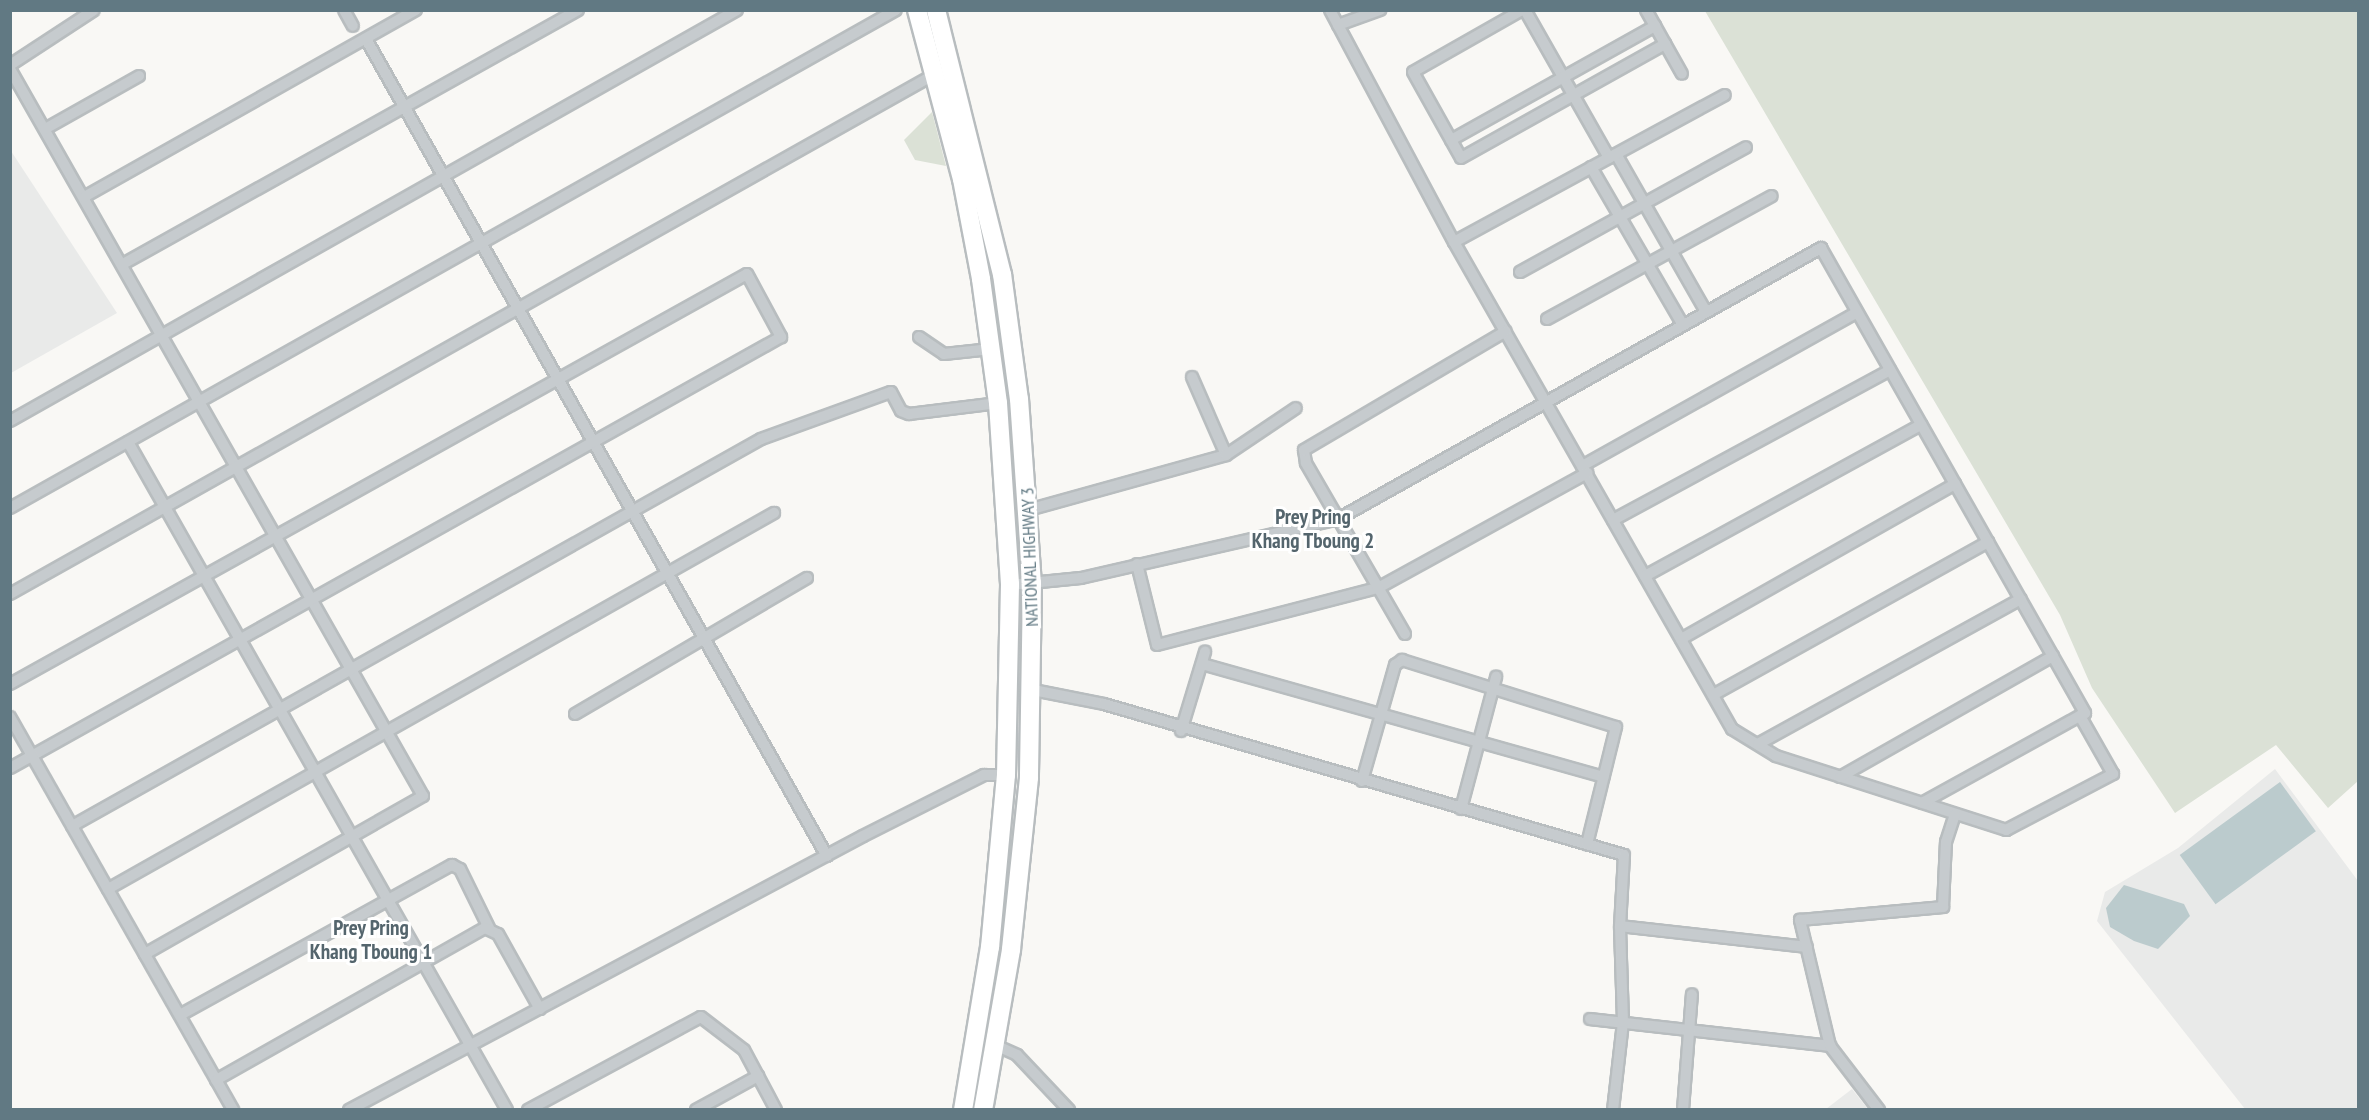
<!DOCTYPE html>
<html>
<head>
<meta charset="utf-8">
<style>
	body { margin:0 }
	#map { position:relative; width:2369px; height:1120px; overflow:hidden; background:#f9f8f5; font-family:"PT Sans Narrow",sans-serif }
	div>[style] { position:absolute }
	.built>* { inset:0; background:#e9eae9 }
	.green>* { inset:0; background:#dbe1d6 }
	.water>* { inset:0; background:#bbcbcd; transform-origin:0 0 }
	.roads { filter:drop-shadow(2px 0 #b8bdbf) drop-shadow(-2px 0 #b8bdbf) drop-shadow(0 2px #b8bdbf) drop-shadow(0 -2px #b8bdbf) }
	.minor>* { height:10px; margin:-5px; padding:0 5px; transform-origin:5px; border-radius:5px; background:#c6cbce }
	.trunk>* { height:18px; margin:-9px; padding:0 9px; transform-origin:9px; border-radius:9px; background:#fff }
	span { translate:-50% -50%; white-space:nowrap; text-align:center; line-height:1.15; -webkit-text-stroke:6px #fff; paint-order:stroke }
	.street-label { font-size:18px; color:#617983 }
	.quarter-label { font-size:21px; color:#54656d; font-weight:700 }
	.frame { position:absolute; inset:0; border:12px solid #617983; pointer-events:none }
</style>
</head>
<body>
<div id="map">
	<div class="built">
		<i style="clip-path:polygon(11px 151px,117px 313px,11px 373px,10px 373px)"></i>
		<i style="clip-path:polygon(2275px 769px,2358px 881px,2358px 1109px,2245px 1109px,2097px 921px,2105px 892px,2178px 848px)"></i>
		<i style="clip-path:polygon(1852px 1089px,1868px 1109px,1826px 1109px)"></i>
	</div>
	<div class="green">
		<i style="clip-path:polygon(1705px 11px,2358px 11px,2358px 781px,2328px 808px,2276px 745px,2175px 813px,2092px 688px,2060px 615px)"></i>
		<i style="clip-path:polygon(932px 112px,946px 166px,915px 160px,904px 140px)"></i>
	</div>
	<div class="water">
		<i style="left:2280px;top:782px;width:61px;height:124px;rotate:54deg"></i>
		<i style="clip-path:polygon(2124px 885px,2184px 904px,2190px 916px,2158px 949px,2134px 941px,2110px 927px,2106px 908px)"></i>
	</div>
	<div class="roads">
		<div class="minor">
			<i style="left:344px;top:10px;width:18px;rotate:61deg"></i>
			<i style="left:1330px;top:10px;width:263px;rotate:61.9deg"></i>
			<i style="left:1454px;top:242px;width:561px;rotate:60.28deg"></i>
			<i style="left:1732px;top:729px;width:52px;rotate:31.5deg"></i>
			<i style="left:1776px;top:756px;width:242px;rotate:17.8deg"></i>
			<i style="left:2006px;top:830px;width:121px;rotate:-27.6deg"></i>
			<i style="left:2113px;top:774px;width:67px;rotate:-119.6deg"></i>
			<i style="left:1522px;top:10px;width:125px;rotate:150.4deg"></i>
			<i style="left:1413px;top:72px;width:98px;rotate:60.8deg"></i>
			<i style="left:1461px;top:158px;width:234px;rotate:-29.2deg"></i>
			<i style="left:1525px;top:10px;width:170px;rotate:60.4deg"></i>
			<i style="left:1646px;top:10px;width:73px;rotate:60.6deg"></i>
			<i style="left:1338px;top:25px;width:45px;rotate:-19.7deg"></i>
			<i style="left:366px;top:39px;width:938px;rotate:60.57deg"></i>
			<i style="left:10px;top:65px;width:100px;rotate:-33.2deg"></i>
			<i style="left:10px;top:69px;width:836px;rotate:60.4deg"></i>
			<i style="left:423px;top:796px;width:320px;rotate:150.4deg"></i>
			<i style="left:45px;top:129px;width:108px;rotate:-29.4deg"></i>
			<i style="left:1451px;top:140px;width:234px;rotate:-29.2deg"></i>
			<i style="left:1616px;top:154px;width:182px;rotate:60.3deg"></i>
			<i style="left:1591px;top:167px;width:183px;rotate:59.8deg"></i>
			<i style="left:84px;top:197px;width:381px;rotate:-29.4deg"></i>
			<i style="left:1454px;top:242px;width:308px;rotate:-28.5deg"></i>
			<i style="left:123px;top:264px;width:521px;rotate:-29.17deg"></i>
			<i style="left:1520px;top:272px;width:258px;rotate:-28.9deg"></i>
			<i style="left:1547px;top:319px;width:256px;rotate:-28.7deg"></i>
			<i style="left:919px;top:337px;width:30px;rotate:34deg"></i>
			<i style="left:944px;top:354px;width:47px;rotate:-6.1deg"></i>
			<i style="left:1192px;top:377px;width:85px;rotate:66.4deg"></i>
			<i style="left:10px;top:421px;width:835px;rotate:-29.48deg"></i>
			<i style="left:128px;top:442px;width:768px;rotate:60.43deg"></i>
			<i style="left:1582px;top:466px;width:315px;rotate:-29.2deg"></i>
			<i style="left:10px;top:508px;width:1016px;rotate:-29.34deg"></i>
			<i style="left:1028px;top:510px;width:205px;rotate:-15.5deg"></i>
			<i style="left:1226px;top:455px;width:84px;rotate:-33.9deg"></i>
			<i style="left:1613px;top:520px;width:315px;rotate:-28.4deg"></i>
			<i style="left:1137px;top:564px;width:83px;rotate:76.1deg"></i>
			<i style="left:1157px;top:645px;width:228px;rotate:-14.5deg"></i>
			<i style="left:1378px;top:588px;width:239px;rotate:-28.8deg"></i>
			<i style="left:1645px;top:576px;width:315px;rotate:-28.7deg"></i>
			<i style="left:1010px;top:585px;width:71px;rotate:-5.6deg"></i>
			<i style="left:1081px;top:578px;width:264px;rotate:-12.9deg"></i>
			<i style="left:1338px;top:519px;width:554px;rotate:-29.3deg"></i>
			<i style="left:1821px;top:248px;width:535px;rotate:60.41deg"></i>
			<i style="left:2085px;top:713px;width:186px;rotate:151.1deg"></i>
			<i style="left:10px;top:594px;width:1061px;rotate:-29.34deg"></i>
			<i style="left:1405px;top:634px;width:198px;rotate:-120.1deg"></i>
			<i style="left:1306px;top:463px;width:13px;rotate:-99deg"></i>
			<i style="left:1304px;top:450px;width:234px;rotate:-30.5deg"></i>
			<i style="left:1681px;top:639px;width:315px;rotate:-29.5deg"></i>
			<i style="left:1202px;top:664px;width:417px;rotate:15.7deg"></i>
			<i style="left:10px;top:684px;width:843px;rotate:-29.09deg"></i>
			<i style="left:747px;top:274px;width:72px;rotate:61.6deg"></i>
			<i style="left:781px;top:337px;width:883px;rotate:150.79deg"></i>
			<i style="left:1033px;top:690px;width:72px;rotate:11.2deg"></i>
			<i style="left:1104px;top:704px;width:541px;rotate:16.19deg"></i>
			<i style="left:1624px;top:855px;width:71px;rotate:93.2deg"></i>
			<i style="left:1620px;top:926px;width:188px;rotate:6.4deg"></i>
			<i style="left:1713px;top:695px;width:315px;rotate:-29.1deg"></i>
			<i style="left:575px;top:714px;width:269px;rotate:-30.4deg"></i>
			<i style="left:10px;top:717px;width:452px;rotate:60.4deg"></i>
			<i style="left:1181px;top:731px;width:83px;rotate:-73.1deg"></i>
			<i style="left:1758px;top:744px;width:300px;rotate:-28.9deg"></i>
			<i style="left:1840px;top:777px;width:245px;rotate:-29.6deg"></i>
			<i style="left:1362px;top:781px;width:121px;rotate:-74.1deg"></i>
			<i style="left:1395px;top:665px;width:9px;rotate:-36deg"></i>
			<i style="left:1402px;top:660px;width:224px;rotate:17.4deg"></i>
			<i style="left:1616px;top:727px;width:121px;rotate:103.9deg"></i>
			<i style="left:1461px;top:809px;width:137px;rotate:-75.1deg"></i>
			<i style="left:72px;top:826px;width:790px;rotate:-29.32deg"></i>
			<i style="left:761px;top:439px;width:138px;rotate:-19.9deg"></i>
			<i style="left:891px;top:392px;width:21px;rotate:62deg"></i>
			<i style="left:901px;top:411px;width:9px;rotate:21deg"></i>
			<i style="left:909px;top:414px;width:90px;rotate:-7deg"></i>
			<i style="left:108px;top:889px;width:765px;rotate:-29.45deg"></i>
			<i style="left:180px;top:1015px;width:311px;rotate:-28.9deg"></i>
			<i style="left:452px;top:865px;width:9px;rotate:27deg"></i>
			<i style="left:460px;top:869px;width:66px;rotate:63.8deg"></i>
			<i style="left:1590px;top:1019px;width:242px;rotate:6.4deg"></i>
			<i style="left:1830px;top:1046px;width:81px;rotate:52.6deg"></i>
			<i style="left:995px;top:1045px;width:24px;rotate:24deg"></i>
			<i style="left:1017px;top:1055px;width:76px;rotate:46.6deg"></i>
			<i style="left:1830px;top:1046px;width:130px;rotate:-103.4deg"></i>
			<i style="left:1800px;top:920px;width:144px;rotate:-5.2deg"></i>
			<i style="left:1943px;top:907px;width:65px;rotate:-87.4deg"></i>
			<i style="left:1946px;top:842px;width:29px;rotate:-72deg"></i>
			<i style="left:216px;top:1080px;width:309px;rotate:-29.5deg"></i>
			<i style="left:485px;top:928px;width:14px;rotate:25deg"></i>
			<i style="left:498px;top:934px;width:86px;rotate:60.8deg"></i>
			<i style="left:349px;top:1110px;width:582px;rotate:-28.06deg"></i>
			<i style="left:863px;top:836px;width:136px;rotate:-26.8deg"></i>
			<i style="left:984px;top:775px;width:22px"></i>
			<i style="left:528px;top:1110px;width:196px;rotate:-28.3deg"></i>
			<i style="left:701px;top:1017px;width:54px;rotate:37.5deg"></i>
			<i style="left:744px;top:1050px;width:68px;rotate:61.9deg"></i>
			<i style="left:696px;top:1110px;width:71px;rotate:-28.7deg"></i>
			<i style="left:1613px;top:1110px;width:89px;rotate:-83.5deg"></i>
			<i style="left:1623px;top:1022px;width:96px;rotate:-91.8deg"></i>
			<i style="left:1683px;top:1110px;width:116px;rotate:-85.6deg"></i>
		</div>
		<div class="trunk">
			<i style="left:917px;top:10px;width:175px;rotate:75.1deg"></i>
			<i style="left:962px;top:179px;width:102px;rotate:79.2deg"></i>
			<i style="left:981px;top:279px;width:125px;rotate:82.2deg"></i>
			<i style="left:998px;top:403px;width:182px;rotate:86.2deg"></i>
			<i style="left:1010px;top:585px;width:190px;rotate:91.2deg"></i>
			<i style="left:1006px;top:775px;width:173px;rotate:95.3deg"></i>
			<i style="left:990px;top:947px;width:165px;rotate:99.4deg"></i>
			<i style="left:936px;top:10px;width:272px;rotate:76deg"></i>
			<i style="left:1002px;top:274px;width:126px;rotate:82.3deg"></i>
			<i style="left:1019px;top:399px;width:184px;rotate:86deg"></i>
			<i style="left:1032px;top:583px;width:195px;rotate:90.9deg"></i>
			<i style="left:1029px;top:778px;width:173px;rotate:96deg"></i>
			<i style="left:1011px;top:950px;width:162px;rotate:99.9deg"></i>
		</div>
	</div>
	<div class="street-label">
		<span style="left:1030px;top:557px;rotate:-92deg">NATIONAL HIGHWAY 3</span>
	</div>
	<div class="quarter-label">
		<span style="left:1313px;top:529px">Prey Pring<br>Khang Tboung 2</span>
		<span style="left:371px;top:940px">Prey Pring<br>Khang Tboung 1</span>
	</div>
	<div class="frame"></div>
</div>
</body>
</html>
